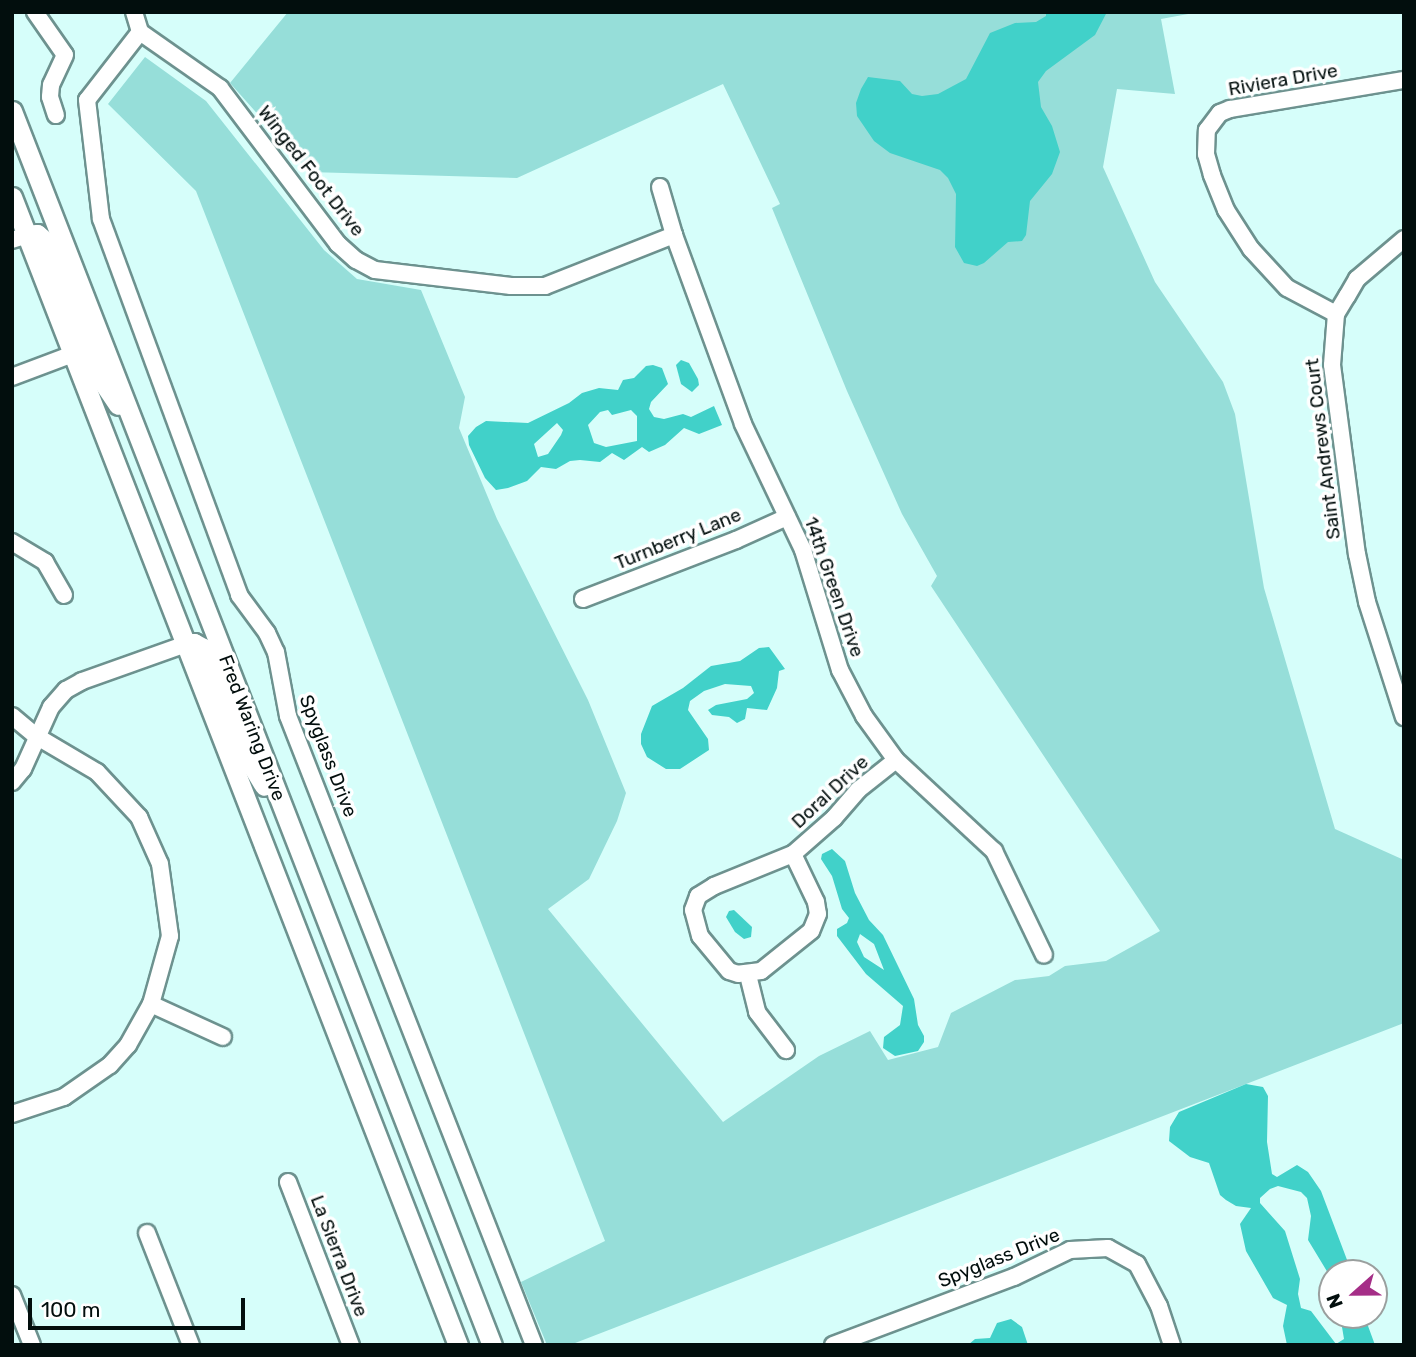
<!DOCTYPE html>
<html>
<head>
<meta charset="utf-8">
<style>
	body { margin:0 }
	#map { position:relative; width:1416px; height:1357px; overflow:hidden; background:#d6fefa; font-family:Rubik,sans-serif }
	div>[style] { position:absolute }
	.green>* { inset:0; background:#96ded9 }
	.water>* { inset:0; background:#41d1c9 }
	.roads { filter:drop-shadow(2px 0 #6d928f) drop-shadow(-2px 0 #6d928f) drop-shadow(0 2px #6d928f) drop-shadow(0 -2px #6d928f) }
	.minor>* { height:16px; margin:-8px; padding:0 8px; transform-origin:8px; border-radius:8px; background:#fff }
	.major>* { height:19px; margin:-9.5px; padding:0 9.5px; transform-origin:9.5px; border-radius:9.5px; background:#fff }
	span { translate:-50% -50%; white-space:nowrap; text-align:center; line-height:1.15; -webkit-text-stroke:7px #fff; paint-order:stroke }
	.street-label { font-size:19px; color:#020e0d }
	.frame { position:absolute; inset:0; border:14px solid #020e0d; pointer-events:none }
	.north { position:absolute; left:1318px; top:1259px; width:70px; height:70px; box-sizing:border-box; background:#fff; border:2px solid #9a9f9e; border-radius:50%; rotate:249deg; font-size:19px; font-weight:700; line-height:28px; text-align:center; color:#020e0d }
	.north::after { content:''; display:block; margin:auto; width:24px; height:32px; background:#a52e87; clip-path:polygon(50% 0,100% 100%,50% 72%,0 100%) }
	.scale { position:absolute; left:28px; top:1298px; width:217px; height:32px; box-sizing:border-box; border:4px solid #020e0d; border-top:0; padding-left:9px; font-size:21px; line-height:24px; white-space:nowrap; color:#020e0d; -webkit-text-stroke:5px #fff; paint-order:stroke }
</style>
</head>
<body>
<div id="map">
	<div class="green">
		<i style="clip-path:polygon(288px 12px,1199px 12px,1161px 19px,1175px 94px,1117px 89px,1103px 167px,1155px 282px,1223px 382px,1235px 414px,1264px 588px,1335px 829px,1404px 860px,1404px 1023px,570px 1345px,547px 1345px,521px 1282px,605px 1241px,196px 191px,108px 104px,145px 57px,206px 101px,324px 250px,357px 279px,421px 290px,465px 397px,459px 428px,497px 519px,588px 700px,626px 793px,617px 821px,589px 879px,548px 909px,723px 1122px,819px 1056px,870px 1031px,888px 1060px,938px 1047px,951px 1013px,1015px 980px,1049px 976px,1065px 966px,1106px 961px,1160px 931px,931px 586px,937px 576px,902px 514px,847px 391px,772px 208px,780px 204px,723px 84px,517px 178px,309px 172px,230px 83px)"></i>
	</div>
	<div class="water">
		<i style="clip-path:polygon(1046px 12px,1107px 12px,1095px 35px,1046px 71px,1038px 82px,1041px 107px,1052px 126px,1060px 152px,1052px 174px,1030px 201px,1026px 235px,1022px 241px,1008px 242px,984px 263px,977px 266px,964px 263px,955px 247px,956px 194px,948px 178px,940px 170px,890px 153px,874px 141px,857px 116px,856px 103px,861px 89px,868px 77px,900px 81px,912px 94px,922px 96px,938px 94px,966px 79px,990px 33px,1015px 23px,1036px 22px,1046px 16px)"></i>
		<i style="clip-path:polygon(681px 360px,689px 363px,698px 379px,699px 385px,692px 392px,681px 384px,676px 365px)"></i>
		<i style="clip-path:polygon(evenodd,653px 365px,662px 368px,668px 384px,651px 402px,649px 409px,654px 417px,664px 419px,683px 414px,691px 417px,714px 406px,722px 425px,699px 434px,684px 428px,665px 445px,649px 452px,642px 447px,624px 460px,612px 453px,600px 462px,580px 460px,570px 461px,556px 469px,541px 467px,527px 481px,508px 488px,496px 490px,485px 478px,469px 445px,468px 436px,476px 427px,486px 421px,528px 423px,569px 403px,582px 393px,599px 388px,618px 390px,623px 380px,634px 378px,646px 366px,653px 365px,608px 410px,612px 415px,631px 410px,637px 416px,637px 441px,606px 447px,594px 443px,588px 425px,600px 412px,608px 410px,653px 365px,557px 423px,563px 430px,561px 435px,548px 454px,538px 457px,534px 444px,557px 423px)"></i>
		<i style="clip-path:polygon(769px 647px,785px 669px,779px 671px,777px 688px,767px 710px,747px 708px,745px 719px,737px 723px,729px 717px,712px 715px,708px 710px,716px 705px,747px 699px,754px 693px,751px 686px,725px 684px,704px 691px,690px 701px,688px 710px,708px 739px,709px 750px,680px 769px,666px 769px,647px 757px,641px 744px,641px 734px,652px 706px,683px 688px,711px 666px,740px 661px,759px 648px)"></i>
		<i style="clip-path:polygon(evenodd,832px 849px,845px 861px,855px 893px,869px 920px,883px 935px,914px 999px,918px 1025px,924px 1036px,924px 1042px,918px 1051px,895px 1056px,883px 1048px,884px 1037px,900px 1025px,903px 1006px,866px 974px,837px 936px,837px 929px,847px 923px,849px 918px,842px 909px,832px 876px,821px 859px,822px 854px,832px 849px,860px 934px,874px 944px,884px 970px,864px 957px,857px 942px,860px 934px)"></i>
		<i style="clip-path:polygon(729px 911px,734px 910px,752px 927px,751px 937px,744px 939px,735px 932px,726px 917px)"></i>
		<i style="clip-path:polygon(1246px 1084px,1263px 1087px,1268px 1096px,1267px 1142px,1272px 1174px,1277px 1177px,1297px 1165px,1308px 1172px,1321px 1191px,1352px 1273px,1332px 1273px,1332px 1288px,1328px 1273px,1308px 1240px,1311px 1216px,1307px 1198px,1301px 1192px,1278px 1186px,1270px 1189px,1260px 1198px,1260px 1203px,1285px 1231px,1300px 1279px,1298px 1294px,1301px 1308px,1311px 1311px,1336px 1344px,1344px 1339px,1340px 1315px,1364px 1315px,1375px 1345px,1287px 1345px,1283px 1326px,1287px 1305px,1273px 1298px,1246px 1251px,1240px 1224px,1251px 1208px,1236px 1206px,1226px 1200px,1220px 1195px,1209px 1163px,1190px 1157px,1169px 1141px,1170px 1127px,1179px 1112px)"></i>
		<i style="clip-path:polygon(1011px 1319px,1022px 1327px,1028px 1345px,968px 1345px,975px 1339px,990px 1338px,997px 1323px)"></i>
	</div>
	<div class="roads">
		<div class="minor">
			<i style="left:35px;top:12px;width:52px;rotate:55.1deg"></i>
			<i style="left:65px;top:55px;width:33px;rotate:115deg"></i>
			<i style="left:51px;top:85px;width:12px;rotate:95deg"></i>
			<i style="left:50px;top:97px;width:19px;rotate:72deg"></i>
			<i style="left:134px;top:12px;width:21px;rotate:73deg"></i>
			<i style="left:140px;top:32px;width:86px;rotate:127.9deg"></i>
			<i style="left:87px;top:100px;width:120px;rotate:83.3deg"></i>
			<i style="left:101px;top:219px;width:401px;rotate:69.8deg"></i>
			<i style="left:239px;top:595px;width:47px;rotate:53.6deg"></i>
			<i style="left:267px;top:633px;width:21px;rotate:65deg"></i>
			<i style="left:276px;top:652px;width:65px;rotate:79.4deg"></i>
			<i style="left:288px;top:716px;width:675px;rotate:68.64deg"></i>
			<i style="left:140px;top:32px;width:98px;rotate:35deg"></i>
			<i style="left:220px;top:88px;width:196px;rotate:52.9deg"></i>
			<i style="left:338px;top:244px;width:24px;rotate:42deg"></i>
			<i style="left:356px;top:260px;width:21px;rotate:28deg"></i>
			<i style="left:375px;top:270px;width:137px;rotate:6.7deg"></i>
			<i style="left:511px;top:286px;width:34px"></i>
			<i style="left:545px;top:286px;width:139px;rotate:-21.6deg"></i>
			<i style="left:660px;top:187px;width:50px;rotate:73.7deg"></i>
			<i style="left:674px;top:235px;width:201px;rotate:69.9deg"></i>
			<i style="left:743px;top:424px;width:140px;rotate:64.5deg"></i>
			<i style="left:803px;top:550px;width:126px;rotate:72.9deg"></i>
			<i style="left:840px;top:670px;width:52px;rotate:62.4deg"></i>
			<i style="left:864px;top:716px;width:54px;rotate:54deg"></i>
			<i style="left:896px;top:760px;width:134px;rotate:42.9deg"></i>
			<i style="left:994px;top:851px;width:115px;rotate:64.3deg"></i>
			<i style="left:1404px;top:239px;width:62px;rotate:139.6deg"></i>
			<i style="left:1357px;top:279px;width:20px;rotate:120deg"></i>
			<i style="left:1347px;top:296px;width:21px;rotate:121deg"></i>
			<i style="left:1336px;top:314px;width:51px;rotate:94.5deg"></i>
			<i style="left:1332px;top:365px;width:191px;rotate:82.5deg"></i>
			<i style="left:1357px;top:554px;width:49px;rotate:78.2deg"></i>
			<i style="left:1367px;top:602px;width:121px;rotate:72.2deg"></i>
			<i style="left:12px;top:240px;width:16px;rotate:-18deg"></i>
			<i style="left:1336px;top:314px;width:55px;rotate:-152deg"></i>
			<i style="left:1287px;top:288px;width:53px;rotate:-132.7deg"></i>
			<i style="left:1251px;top:249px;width:46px;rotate:-122.7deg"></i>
			<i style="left:1226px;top:210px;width:38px;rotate:-112deg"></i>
			<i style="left:1212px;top:175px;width:22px;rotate:-106deg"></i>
			<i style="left:1206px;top:154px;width:24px;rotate:-88deg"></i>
			<i style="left:1207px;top:130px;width:21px;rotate:-53deg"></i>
			<i style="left:1220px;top:113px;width:11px;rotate:-22deg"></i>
			<i style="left:1230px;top:109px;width:176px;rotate:-9.5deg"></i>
			<i style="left:12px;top:377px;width:65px;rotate:-20.7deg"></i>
			<i style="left:12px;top:542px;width:39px;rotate:31deg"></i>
			<i style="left:45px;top:562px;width:38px;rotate:60deg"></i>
			<i style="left:583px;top:599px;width:164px;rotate:-21.1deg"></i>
			<i style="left:736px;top:540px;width:56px;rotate:-24.3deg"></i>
			<i style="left:12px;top:716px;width:31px;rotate:40deg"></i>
			<i style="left:36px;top:736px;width:71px;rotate:30.5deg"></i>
			<i style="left:97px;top:772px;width:62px;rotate:47deg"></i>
			<i style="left:139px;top:817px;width:51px;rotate:65.9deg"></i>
			<i style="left:160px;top:864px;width:73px;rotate:82.1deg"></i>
			<i style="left:170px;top:936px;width:71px;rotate:105.6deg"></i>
			<i style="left:151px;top:1004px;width:47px;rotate:119.3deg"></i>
			<i style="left:128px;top:1045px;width:27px;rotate:132deg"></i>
			<i style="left:110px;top:1065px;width:56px;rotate:145.2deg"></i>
			<i style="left:64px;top:1097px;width:55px;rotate:161.9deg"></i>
			<i style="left:12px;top:782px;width:17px;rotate:-50deg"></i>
			<i style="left:23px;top:769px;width:68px;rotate:-65.7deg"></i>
			<i style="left:51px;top:707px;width:23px;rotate:-49deg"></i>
			<i style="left:66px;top:690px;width:18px;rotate:-29deg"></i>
			<i style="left:82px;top:681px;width:110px;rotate:-19.6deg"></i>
			<i style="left:793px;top:854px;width:53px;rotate:64.4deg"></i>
			<i style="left:816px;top:902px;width:12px;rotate:81deg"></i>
			<i style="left:818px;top:914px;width:18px;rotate:112deg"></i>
			<i style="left:811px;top:931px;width:64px;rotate:141.3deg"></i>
			<i style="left:761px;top:971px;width:23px;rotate:173deg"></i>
			<i style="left:738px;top:974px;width:9px;rotate:-162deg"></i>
			<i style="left:729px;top:971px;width:45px;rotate:-129.6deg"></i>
			<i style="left:700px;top:936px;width:27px;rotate:-105deg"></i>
			<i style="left:693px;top:910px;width:15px;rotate:-70deg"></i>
			<i style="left:698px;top:896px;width:19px;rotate:-32deg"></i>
			<i style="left:714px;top:886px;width:85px;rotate:-22.1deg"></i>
			<i style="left:793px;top:854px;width:55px;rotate:-41.3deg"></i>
			<i style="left:834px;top:818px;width:37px;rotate:-49deg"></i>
			<i style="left:858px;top:790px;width:48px;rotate:-38.3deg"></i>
			<i style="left:748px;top:975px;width:38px;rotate:76deg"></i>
			<i style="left:757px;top:1012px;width:48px;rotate:52.7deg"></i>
			<i style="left:151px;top:1004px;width:79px;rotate:24.6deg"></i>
			<i style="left:288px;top:1182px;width:175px;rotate:68.9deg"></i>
			<i style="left:147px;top:1233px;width:120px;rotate:68.6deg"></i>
			<i style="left:12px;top:1295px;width:54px;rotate:68.2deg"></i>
			<i style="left:833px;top:1345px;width:193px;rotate:-20.6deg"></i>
			<i style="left:1014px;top:1277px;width:62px;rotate:-25.7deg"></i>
			<i style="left:1070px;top:1250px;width:38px;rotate:-3deg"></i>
			<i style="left:1108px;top:1248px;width:33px;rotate:29deg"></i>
			<i style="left:1137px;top:1264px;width:47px;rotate:62.4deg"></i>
			<i style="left:1159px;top:1306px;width:41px;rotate:71.6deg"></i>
		</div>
		<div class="major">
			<i style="left:12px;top:111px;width:1324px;rotate:68.75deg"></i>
			<i style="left:12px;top:197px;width:1232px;rotate:68.77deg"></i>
			<i style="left:27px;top:235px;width:10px;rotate:-6deg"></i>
			<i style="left:37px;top:234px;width:11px;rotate:41deg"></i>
			<i style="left:45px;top:241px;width:144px;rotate:68.4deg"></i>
			<i style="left:98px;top:375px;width:36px;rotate:56deg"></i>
			<i style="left:186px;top:644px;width:8px;rotate:-7deg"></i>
			<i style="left:194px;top:643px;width:10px;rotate:29deg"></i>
			<i style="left:203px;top:648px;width:114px;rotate:68.4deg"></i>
			<i style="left:245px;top:754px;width:37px;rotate:59deg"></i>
		</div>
	</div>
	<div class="street-label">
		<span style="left:1283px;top:80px;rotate:-10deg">Riviera Drive</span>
		<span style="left:311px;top:171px;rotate:52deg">Winged Foot Drive</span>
		<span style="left:1323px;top:449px;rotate:-97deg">Saint Andrews Court</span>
		<span style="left:678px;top:539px;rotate:-22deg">Turnberry Lane</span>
		<span style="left:834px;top:587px;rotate:71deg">14th Green Drive</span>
		<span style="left:252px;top:728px;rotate:69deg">Fred Waring Drive</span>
		<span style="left:328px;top:756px;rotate:69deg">Spyglass Drive</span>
		<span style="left:830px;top:792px;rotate:-43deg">Doral Drive</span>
		<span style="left:339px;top:1256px;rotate:69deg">La Sierra Drive</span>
		<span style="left:999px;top:1258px;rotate:-22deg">Spyglass Drive</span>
	</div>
	<div class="frame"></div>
	<div class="north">N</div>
	<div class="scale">100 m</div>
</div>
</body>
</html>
